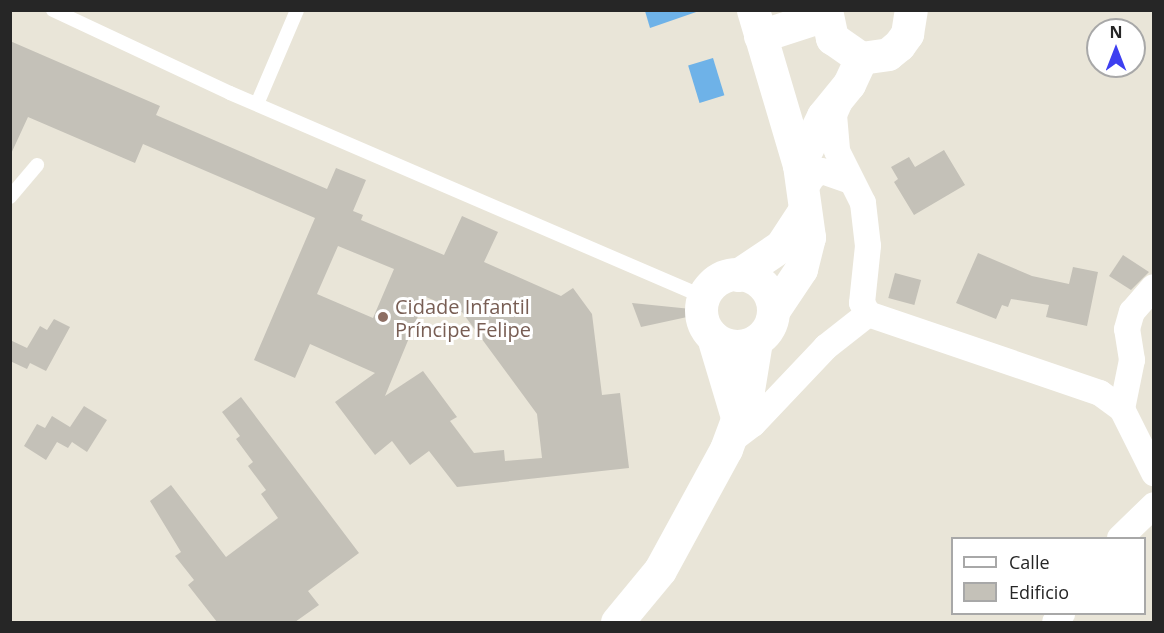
<!DOCTYPE html>
<html>
<head>
<meta charset="utf-8">
<style>
	body { margin:0 }
	#map { position:relative; width:1164px; height:633px; overflow:hidden; background:#e9e5d8; font-family:"Open Sans",sans-serif }
	div>[style] { position:absolute }
	.water>* { inset:0; background:#6eb2e8; transform-origin:0 0 }
	.building>* { inset:0; background:#c4c1b8; transform-origin:0 0 }
	.lane>* { height:14px; margin:-7px; padding:0 7px; transform-origin:7px; border-radius:7px; background:#fff }
	.street>* { height:26px; margin:-13px; padding:0 13px; transform-origin:13px; border-radius:13px; background:#fff }
	.secondary>* { height:33px; margin:-16.5px; padding:0 16.5px; transform-origin:16.5px; border-radius:16.5px; background:#fff }
	.secondary>.ring { margin:-16.5px; padding:0; box-sizing:content-box; background:none; border:33px solid #fff; border-radius:50% }
	.dots>* { width:16px; height:16px; translate:-50% -50%; box-sizing:border-box; border:3px solid #fff; border-radius:50% }
	span { translate:-50% -50%; white-space:nowrap; text-align:center; line-height:1.15; -webkit-text-stroke:6px #fff; paint-order:stroke }
	.education-label { font-size:20px; color:#785e54 }
	.left { translate:0 -50%; text-align:left }
	.frame { position:absolute; inset:0; border:12px solid #262626; pointer-events:none }
	.legend { position:absolute; left:951px; top:537px; width:195px; height:78px; box-sizing:border-box; background:#fff; border:2px solid #a8a8a8; margin:0; padding:8px 10px; list-style:none; font-size:18px; color:#262626 }
	.legend li { display:flex; align-items:center; gap:12px; height:30px }
	.legend b { width:30px; border:2px solid #a8a8a8 }
	.north { position:absolute; left:1086px; top:18px; width:60px; height:60px; box-sizing:border-box; background:#fff; border:2px solid #a8a8a8; border-radius:50%; rotate:0deg; font-size:16px; font-weight:700; line-height:24px; text-align:center; color:#262626 }
	.north::after { content:''; display:block; margin:auto; width:21px; height:27px; background:#3e3ff0; clip-path:polygon(50% 0,100% 100%,50% 72%,0 100%) }
</style>
</head>
<body>
<div id="map">
	<div class="water">
		<i style="clip-path:polygon(702px 10px,650px 28px,645px 11px,645px 10px)"></i>
		<i style="left:713px;top:58px;width:39px;height:26px;rotate:73deg"></i>
	</div>
	<div class="building">
		<i style="clip-path:polygon(evenodd,10px 41px,160px 106px,156px 115px,327px 189px,336px 168px,366px 180px,353px 211px,363px 215px,361px 220px,444px 255px,462px 216px,498px 232px,484px 262px,561px 296px,573px 288px,592px 314px,602px 395px,620px 393px,629px 468px,457px 487px,429px 451px,410px 465px,392px 441px,375px 455px,335px 402px,375px 373px,310px 344px,295px 378px,254px 360px,315px 218px,143px 144px,135px 163px,28px 117px,10px 156px,10px 41px,338px 246px,394px 269px,373px 318px,317px 294px,338px 246px,10px 41px,426px 297px,462px 312px,537px 414px,542px 458px,505px 461px,504px 450px,474px 453px,450px 421px,457px 417px,423px 371px,385px 396px,426px 297px)"></i>
		<i style="clip-path:polygon(944px 150px,965px 185px,914px 215px,894px 182px,898px 179px,891px 167px,909px 157px,915px 167px)"></i>
		<i style="clip-path:polygon(978px 253px,1032px 276px,1069px 284px,1073px 267px,1098px 272px,1087px 326px,1046px 317px,1049px 305px,1011px 299px,1008px 307px,1002px 305px,996px 319px,956px 303px)"></i>
		<i style="clip-path:polygon(1123px 255px,1149px 272px,1131px 290px,1109px 276px)"></i>
		<i style="left:895px;top:273px;width:27px;height:26px;rotate:15deg"></i>
		<i style="clip-path:polygon(632px 303px,701px 310px,701px 314px,641px 327px)"></i>
		<i style="clip-path:polygon(54px 319px,70px 327px,46px 371px,30px 363px,27px 369px,10px 361px,10px 340px,27px 348px,40px 326px,47px 330px)"></i>
		<i style="clip-path:polygon(241px 397px,359px 553px,308px 591px,319px 605px,295px 622px,217px 622px,188px 585px,194px 580px,175px 556px,181px 552px,150px 501px,171px 485px,226px 557px,278px 518px,261px 494px,266px 490px,248px 466px,253px 462px,236px 439px,240px 436px,222px 412px)"></i>
		<i style="clip-path:polygon(84px 406px,107px 420px,87px 452px,72px 442px,68px 448px,57px 442px,46px 460px,24px 446px,37px 424px,45px 428px,52px 416px,70px 427px)"></i>
	</div>
	<div class="lane">
		<i style="left:53px;top:10px;width:195px;rotate:25.1deg"></i>
		<i style="left:230px;top:93px;width:516px;rotate:23.29deg"></i>
		<i style="left:257px;top:104px;width:102px;rotate:-66.9deg"></i>
		<i style="left:10px;top:197px;width:42px;rotate:-49.8deg"></i>
	</div>
	<div class="street">
		<i style="left:842px;top:97px;width:20px;rotate:114deg"></i>
		<i style="left:834px;top:115px;width:36px;rotate:85deg"></i>
		<i style="left:837px;top:151px;width:58px;rotate:63.4deg"></i>
		<i style="left:863px;top:203px;width:43px;rotate:83.4deg"></i>
		<i style="left:868px;top:246px;width:57px;rotate:96deg"></i>
		<i style="left:862px;top:303px;width:13px;rotate:61deg"></i>
		<i style="left:868px;top:314px;width:245px;rotate:18.8deg"></i>
		<i style="left:1100px;top:393px;width:27px;rotate:36deg"></i>
		<i style="left:1122px;top:409px;width:72px;rotate:63.4deg"></i>
		<i style="left:804px;top:190px;width:17px;rotate:-57deg"></i>
		<i style="left:813px;top:176px;width:10px;rotate:-29deg"></i>
		<i style="left:822px;top:171px;width:31px;rotate:19deg"></i>
		<i style="left:1122px;top:409px;width:50px;rotate:-78.5deg"></i>
		<i style="left:1132px;top:360px;width:31px;rotate:-99deg"></i>
		<i style="left:1127px;top:329px;width:18px;rotate:-74deg"></i>
		<i style="left:1132px;top:312px;width:33px;rotate:-49deg"></i>
		<i style="left:729px;top:442px;width:30px;rotate:-37deg"></i>
		<i style="left:753px;top:424px;width:106px;rotate:-46.5deg"></i>
		<i style="left:826px;top:347px;width:53px;rotate:-38.2deg"></i>
		<i style="left:1120px;top:538px;width:47px;rotate:-44.1deg"></i>
		<i style="left:1055px;top:622px;width:11px;rotate:-49deg"></i>
	</div>
	<div class="secondary">
		<i style="left:753px;top:10px;width:162px;rotate:73.5deg"></i>
		<i style="left:799px;top:165px;width:73px;rotate:82.1deg"></i>
		<i style="left:809px;top:237px;width:33px;rotate:104deg"></i>
		<i style="left:801px;top:269px;width:50px;rotate:123.7deg"></i>
		<i style="left:826px;top:10px;width:29px;rotate:78deg"></i>
		<i style="left:832px;top:38px;width:35px;rotate:35deg"></i>
		<i style="left:861px;top:58px;width:27px;rotate:-8deg"></i>
		<i style="left:888px;top:54px;width:14px;rotate:-39deg"></i>
		<i style="left:899px;top:45px;width:14px;rotate:-54deg"></i>
		<i style="left:907px;top:34px;width:24px;rotate:-81deg"></i>
		<i style="left:760px;top:36px;width:68px;rotate:-17.9deg"></i>
		<i style="left:799px;top:165px;width:55px;rotate:-63.9deg"></i>
		<i style="left:823px;top:116px;width:41px;rotate:-50.9deg"></i>
		<i style="left:849px;top:84px;width:29px;rotate:-65deg"></i>
		<i class="ring" style="left:701px;top:274px;width:39px;height:39px"></i>
		<i style="left:738px;top:275px;width:52px;rotate:-34deg"></i>
		<i style="left:781px;top:246px;width:42px;rotate:-56.7deg"></i>
		<i style="left:713px;top:337px;width:84px;rotate:73.3deg"></i>
		<i style="left:617px;top:622px;width:67px;rotate:-50.4deg"></i>
		<i style="left:660px;top:570px;width:138px;rotate:-61.4deg"></i>
		<i style="left:726px;top:449px;width:63px;rotate:-69.6deg"></i>
		<i style="left:748px;top:390px;width:50px;rotate:-80.7deg"></i>
	</div>
	<div class="dots">
		<i style="left:383px;top:317px;background:#8d6e63"></i>
	</div>
	<div class="education-label">
		<span class="left" style="left:395px;top:318px">Cidade Infantil<br>Príncipe Felipe</span>
	</div>
	<div class="frame"></div>
	<ul class="legend">
	<li><b style="height:8px;background:#fff"></b>Calle</li>
	<li><b style="height:16px;background:#c4c1b8"></b>Edificio</li>
	</ul>
	<div class="north">N</div>
</div>
</body>
</html>
